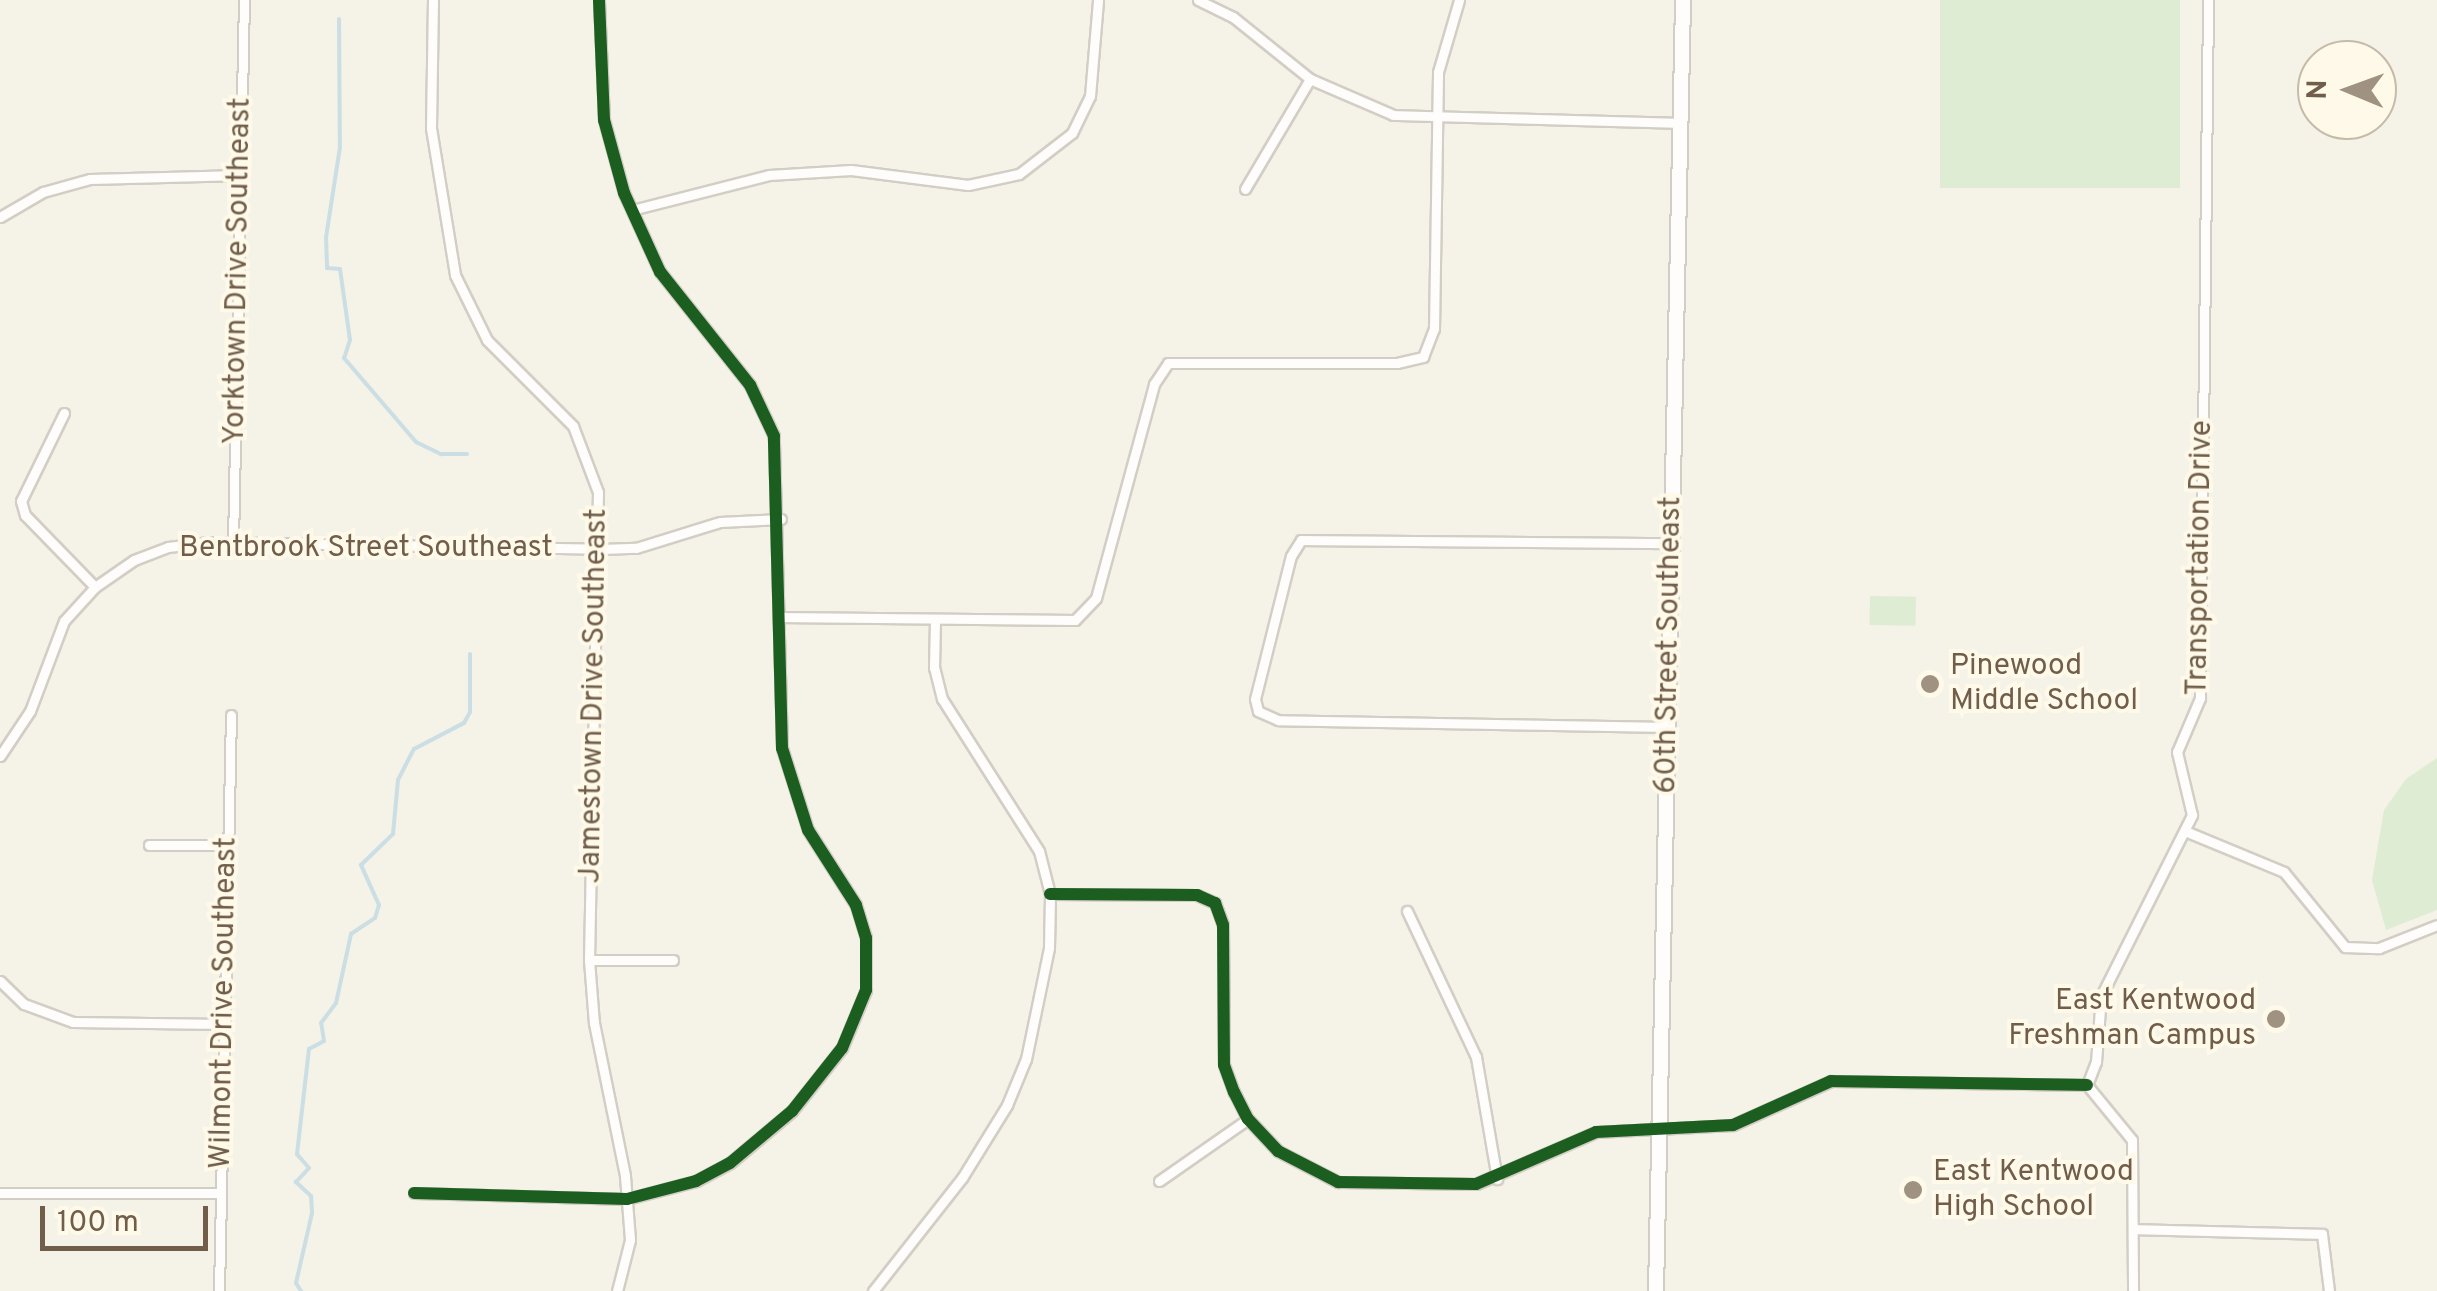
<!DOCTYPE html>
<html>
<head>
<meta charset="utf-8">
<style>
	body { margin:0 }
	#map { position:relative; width:2437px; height:1291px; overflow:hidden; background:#f5f2e8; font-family:Overpass,sans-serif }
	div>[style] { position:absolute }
	.green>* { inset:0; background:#deecd3; transform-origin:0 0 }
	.stream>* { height:4px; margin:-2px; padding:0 2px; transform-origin:2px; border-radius:2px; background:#cadee4 }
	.roads { filter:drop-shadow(2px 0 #d3cec5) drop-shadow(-2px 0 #d3cec5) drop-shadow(0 2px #d3cec5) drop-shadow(0 -2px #d3cec5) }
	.street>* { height:9px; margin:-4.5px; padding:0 4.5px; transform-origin:4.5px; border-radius:4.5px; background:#fefdfc }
	.secondary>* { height:14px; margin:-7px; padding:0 7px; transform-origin:7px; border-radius:7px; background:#fefdfc }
	.cycleway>* { height:12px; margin:-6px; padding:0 6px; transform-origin:6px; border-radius:6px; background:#1b5e20 }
	.dots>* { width:28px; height:28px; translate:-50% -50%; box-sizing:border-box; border:5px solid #fef9e8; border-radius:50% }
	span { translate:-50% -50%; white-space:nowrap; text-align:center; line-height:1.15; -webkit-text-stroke:8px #fef9e8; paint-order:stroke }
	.street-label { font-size:30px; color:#715e4a }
	.poi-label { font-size:30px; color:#715e4a }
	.left { translate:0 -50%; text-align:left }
	.right { translate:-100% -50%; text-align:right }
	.north { position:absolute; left:2297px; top:40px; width:100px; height:100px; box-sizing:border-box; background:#fef9e8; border:2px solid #c6bba9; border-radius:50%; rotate:271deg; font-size:28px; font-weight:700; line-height:40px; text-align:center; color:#715e4a }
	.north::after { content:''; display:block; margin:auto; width:35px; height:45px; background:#9f9281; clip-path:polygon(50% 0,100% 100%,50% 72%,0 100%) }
	.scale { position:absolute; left:40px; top:1206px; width:168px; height:45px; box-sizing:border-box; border:5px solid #715e4a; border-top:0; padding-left:12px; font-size:30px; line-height:35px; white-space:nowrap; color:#715e4a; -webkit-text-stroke:8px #fef9e8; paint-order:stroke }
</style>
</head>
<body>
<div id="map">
	<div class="green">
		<i style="left:1940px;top:0;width:240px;height:188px"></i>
		<i style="left:1870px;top:596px;width:46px;height:29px;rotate:1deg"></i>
		<i style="clip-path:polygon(2437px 758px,2437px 910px,2386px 930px,2372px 880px,2384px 810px,2406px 779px)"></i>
	</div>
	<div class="stream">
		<i style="left:339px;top:19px;width:128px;rotate:89.6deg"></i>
		<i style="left:340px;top:147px;width:91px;rotate:98.8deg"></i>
		<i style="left:326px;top:237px;width:31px;rotate:88deg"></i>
		<i style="left:327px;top:268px;width:13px;rotate:4deg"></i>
		<i style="left:340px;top:269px;width:72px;rotate:82deg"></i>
		<i style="left:350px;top:340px;width:19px;rotate:108deg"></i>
		<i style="left:344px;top:358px;width:111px;rotate:49.4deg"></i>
		<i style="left:416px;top:442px;width:28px;rotate:26deg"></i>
		<i style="left:441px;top:454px;width:26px"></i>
		<i style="left:301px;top:1291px;width:9px;rotate:-122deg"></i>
		<i style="left:296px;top:1283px;width:72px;rotate:-77.1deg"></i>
		<i style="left:312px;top:1213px;width:17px;rotate:-93deg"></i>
		<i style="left:311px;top:1196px;width:21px;rotate:-137deg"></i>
		<i style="left:296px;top:1182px;width:19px;rotate:-47deg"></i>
		<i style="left:309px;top:1168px;width:18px;rotate:-131deg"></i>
		<i style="left:297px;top:1154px;width:106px;rotate:-83.5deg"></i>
		<i style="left:309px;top:1049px;width:17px;rotate:-28deg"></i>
		<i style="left:324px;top:1041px;width:18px;rotate:-99deg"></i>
		<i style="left:321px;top:1023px;width:25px;rotate:-53deg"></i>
		<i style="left:336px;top:1003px;width:71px;rotate:-77.7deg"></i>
		<i style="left:351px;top:934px;width:29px;rotate:-34deg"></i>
		<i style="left:375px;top:918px;width:14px;rotate:-73deg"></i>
		<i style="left:379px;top:905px;width:44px;rotate:-114.2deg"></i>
		<i style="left:361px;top:865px;width:45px;rotate:-44.1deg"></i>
		<i style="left:393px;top:834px;width:54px;rotate:-84.7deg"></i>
		<i style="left:398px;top:780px;width:35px;rotate:-63deg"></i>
		<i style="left:414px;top:749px;width:56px;rotate:-27.5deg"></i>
		<i style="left:464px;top:723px;width:13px;rotate:-61deg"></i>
		<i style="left:470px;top:712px;width:58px;rotate:-90deg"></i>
	</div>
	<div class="roads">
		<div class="street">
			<i style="left:433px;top:0;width:128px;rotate:90.9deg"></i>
			<i style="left:431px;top:128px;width:149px;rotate:80.7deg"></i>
			<i style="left:455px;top:275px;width:72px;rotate:63.8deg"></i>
			<i style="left:487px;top:340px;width:122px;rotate:45deg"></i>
			<i style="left:573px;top:426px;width:71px;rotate:69.3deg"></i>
			<i style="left:598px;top:492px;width:468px;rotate:91.1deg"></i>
			<i style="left:589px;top:960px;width:63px;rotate:85.5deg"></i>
			<i style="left:594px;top:1023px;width:156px;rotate:78.5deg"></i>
			<i style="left:625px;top:1176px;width:64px;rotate:85.5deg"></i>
			<i style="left:630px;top:1240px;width:53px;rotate:104.3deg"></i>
			<i style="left:1198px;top:0;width:39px;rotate:26deg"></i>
			<i style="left:1233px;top:17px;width:99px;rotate:38.8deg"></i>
			<i style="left:1310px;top:79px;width:90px;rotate:23.4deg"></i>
			<i style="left:1393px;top:115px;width:286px;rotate:1.6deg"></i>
			<i style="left:1245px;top:189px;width:128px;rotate:-59.4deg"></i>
			<i style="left:632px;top:210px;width:141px;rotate:-14.3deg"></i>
			<i style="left:769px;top:175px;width:82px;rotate:-3.5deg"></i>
			<i style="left:851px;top:170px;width:118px;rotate:7.3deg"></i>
			<i style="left:968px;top:185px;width:52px;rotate:-12.2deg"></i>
			<i style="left:1019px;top:174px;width:67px;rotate:-37.7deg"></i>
			<i style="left:1072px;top:133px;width:41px;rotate:-64.1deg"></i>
			<i style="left:1090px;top:96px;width:96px;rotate:-85.2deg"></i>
			<i style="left:0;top:217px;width:50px;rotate:-30.2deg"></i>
			<i style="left:43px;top:192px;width:49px;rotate:-15.5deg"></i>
			<i style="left:90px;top:179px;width:151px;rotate:-1.5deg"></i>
			<i style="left:64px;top:413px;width:98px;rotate:116deg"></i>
			<i style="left:21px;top:501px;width:15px;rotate:74deg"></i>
			<i style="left:25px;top:515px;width:100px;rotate:45.8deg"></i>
			<i style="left:233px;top:542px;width:542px;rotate:-88.84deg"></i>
			<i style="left:778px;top:617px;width:297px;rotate:0.6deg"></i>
			<i style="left:1075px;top:620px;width:30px;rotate:-46deg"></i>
			<i style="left:1096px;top:598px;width:222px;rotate:-74.8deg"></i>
			<i style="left:1154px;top:384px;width:25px;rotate:-56deg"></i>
			<i style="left:1168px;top:363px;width:229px"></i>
			<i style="left:1397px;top:363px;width:27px;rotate:-13deg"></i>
			<i style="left:1423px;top:357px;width:30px;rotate:-69deg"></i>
			<i style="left:1434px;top:329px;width:257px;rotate:-89.1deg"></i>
			<i style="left:1438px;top:72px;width:75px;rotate:-73.7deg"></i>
			<i style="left:1668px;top:727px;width:390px;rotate:-179deg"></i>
			<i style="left:1278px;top:720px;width:22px;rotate:-156deg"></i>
			<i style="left:1258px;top:711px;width:12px;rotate:-104deg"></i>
			<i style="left:1255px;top:699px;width:147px;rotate:-75.9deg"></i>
			<i style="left:1291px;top:556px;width:19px;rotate:-58deg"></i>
			<i style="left:1301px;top:540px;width:371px;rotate:0.5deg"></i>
			<i style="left:0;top:756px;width:54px;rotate:-56.3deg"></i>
			<i style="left:30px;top:711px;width:96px;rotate:-69.3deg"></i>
			<i style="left:64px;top:621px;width:46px;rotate:-47.6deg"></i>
			<i style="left:95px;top:587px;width:47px;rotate:-34.7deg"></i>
			<i style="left:134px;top:560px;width:36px;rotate:-21deg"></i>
			<i style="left:168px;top:547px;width:42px;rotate:-6.8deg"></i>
			<i style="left:210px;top:542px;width:391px;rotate:1deg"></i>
			<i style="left:601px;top:549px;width:35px;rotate:-2deg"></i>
			<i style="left:636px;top:548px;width:88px;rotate:-17.2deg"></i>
			<i style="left:720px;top:522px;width:61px;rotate:-2.8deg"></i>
			<i style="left:2185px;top:831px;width:107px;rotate:22.5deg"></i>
			<i style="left:2284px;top:872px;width:97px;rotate:50.9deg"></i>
			<i style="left:2345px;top:947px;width:34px;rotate:2deg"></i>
			<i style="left:2379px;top:948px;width:62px;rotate:-21.6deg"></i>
			<i style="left:149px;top:845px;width:80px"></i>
			<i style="left:1050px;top:894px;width:147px;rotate:0.4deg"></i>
			<i style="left:1197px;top:895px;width:20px;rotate:24deg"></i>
			<i style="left:1215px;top:903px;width:23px;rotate:70deg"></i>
			<i style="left:1223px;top:925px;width:140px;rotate:89.6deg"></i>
			<i style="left:1224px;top:1065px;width:29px;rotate:70deg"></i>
			<i style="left:1234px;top:1092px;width:30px;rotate:63deg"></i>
			<i style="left:1248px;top:1119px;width:44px;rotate:46.8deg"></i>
			<i style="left:1278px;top:1151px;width:68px;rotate:27.3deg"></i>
			<i style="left:1338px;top:1182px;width:138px;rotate:0.8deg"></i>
			<i style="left:1476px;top:1184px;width:131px;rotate:-23.4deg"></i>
			<i style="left:1596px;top:1132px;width:137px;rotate:-2.9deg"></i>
			<i style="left:1733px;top:1125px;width:107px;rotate:-24.2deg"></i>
			<i style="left:1831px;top:1081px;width:256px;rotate:0.9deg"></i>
			<i style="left:1407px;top:911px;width:161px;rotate:64.7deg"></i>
			<i style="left:1476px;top:1057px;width:124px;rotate:80.2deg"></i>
			<i style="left:589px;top:960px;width:84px"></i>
			<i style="left:0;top:981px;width:33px;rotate:44deg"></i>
			<i style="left:24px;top:1004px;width:52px;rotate:20.2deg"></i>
			<i style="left:73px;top:1022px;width:152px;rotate:0.8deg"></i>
			<i style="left:2087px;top:1085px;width:25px;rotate:-69deg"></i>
			<i style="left:2096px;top:1062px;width:66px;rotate:-85.7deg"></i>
			<i style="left:2101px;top:996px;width:203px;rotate:-63.3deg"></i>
			<i style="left:2192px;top:815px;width:65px;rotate:-103.4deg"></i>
			<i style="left:2177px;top:752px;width:59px;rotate:-66.9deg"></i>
			<i style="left:2200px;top:698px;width:698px;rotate:-89.34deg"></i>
			<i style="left:2087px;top:1085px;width:71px;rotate:50.7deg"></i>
			<i style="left:2132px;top:1140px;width:151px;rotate:89.6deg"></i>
			<i style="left:1159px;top:1181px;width:108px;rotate:-34.9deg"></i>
			<i style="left:0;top:1193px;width:221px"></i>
			<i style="left:414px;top:1193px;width:213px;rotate:1.6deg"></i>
			<i style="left:627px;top:1199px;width:71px;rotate:-14.6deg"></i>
			<i style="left:696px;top:1181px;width:38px;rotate:-28deg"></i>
			<i style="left:730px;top:1163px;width:81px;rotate:-40deg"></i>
			<i style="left:792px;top:1111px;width:80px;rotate:-51.6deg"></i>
			<i style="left:842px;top:1048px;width:63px;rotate:-67.5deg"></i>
			<i style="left:866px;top:990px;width:52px;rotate:-90deg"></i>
			<i style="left:866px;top:938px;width:34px;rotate:-107deg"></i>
			<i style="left:856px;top:905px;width:89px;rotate:-122.6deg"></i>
			<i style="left:808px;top:830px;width:86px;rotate:-107.6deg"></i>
			<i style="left:782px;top:748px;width:312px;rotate:-91.5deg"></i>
			<i style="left:774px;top:436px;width:56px;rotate:-115.2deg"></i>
			<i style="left:750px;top:385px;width:144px;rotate:-128.5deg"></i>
			<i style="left:660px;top:272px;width:87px;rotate:-114.5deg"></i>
			<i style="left:624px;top:193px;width:76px;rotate:-105.3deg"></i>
			<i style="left:604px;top:120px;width:120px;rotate:-92.4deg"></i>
			<i style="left:2134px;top:1229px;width:188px;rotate:1.5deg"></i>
			<i style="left:2322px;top:1234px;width:57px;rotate:83deg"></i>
			<i style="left:219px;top:1291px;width:576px;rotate:-88.81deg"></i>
			<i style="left:873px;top:1291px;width:144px;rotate:-51.8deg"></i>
			<i style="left:962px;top:1178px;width:86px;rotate:-58.3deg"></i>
			<i style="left:1007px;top:1105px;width:50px;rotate:-67.6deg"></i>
			<i style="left:1026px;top:1059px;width:113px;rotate:-78.3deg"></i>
			<i style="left:1049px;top:948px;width:54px;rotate:-88.9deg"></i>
			<i style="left:1050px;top:894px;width:44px;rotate:-104.3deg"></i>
			<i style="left:1039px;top:851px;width:180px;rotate:-122.5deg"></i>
			<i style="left:942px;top:699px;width:32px;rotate:-104deg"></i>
			<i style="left:934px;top:668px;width:49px;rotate:-88.8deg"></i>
		</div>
		<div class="secondary">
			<i style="left:1656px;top:1291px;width:1291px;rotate:-88.8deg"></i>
		</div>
	</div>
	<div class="cycleway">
		<i style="left:1050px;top:894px;width:147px;rotate:0.4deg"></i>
		<i style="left:1197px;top:895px;width:20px;rotate:24deg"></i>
		<i style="left:1215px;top:903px;width:23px;rotate:70deg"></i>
		<i style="left:1223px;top:925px;width:140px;rotate:89.6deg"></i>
		<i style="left:1224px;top:1065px;width:29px;rotate:70deg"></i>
		<i style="left:1234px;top:1092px;width:30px;rotate:63deg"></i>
		<i style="left:1248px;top:1119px;width:44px;rotate:46.8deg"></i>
		<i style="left:1278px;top:1151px;width:68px;rotate:27.3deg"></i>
		<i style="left:1338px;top:1182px;width:138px;rotate:0.8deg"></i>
		<i style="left:1476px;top:1184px;width:131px;rotate:-23.4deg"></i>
		<i style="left:1596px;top:1132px;width:137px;rotate:-2.9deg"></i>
		<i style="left:1733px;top:1125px;width:107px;rotate:-24.2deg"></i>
		<i style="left:1831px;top:1081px;width:256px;rotate:0.9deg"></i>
		<i style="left:414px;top:1193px;width:213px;rotate:1.6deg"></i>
		<i style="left:627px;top:1199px;width:71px;rotate:-14.6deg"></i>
		<i style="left:696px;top:1181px;width:38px;rotate:-28deg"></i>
		<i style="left:730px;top:1163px;width:81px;rotate:-40deg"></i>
		<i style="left:792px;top:1111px;width:80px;rotate:-51.6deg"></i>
		<i style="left:842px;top:1048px;width:63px;rotate:-67.5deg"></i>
		<i style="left:866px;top:990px;width:52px;rotate:-90deg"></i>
		<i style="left:866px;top:938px;width:34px;rotate:-107deg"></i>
		<i style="left:856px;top:905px;width:89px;rotate:-122.6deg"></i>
		<i style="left:808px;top:830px;width:86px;rotate:-107.6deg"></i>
		<i style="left:782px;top:748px;width:312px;rotate:-91.5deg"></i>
		<i style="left:774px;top:436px;width:56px;rotate:-115.2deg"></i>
		<i style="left:750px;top:385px;width:144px;rotate:-128.5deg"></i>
		<i style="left:660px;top:272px;width:87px;rotate:-114.5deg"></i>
		<i style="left:624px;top:193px;width:76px;rotate:-105.3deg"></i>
		<i style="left:604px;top:120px;width:120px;rotate:-92.4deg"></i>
	</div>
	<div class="dots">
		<i style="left:1930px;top:684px;background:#9f9281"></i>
		<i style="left:2276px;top:1019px;background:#9f9281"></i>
		<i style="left:1913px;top:1190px;background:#9f9281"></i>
	</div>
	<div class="street-label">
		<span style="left:239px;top:271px;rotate:-89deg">Yorktown Drive Southeast</span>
		<span style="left:366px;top:549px">Bentbrook Street Southeast</span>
		<span style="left:2201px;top:558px;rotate:-89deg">Transportation Drive</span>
		<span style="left:1670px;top:645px;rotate:-89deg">60th Street Southeast</span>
		<span style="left:595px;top:696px;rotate:-89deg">Jamestown Drive Southeast</span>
		<span style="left:225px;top:1003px;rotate:-89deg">Wilmont Drive Southeast</span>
	</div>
	<div class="poi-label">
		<span class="left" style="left:1950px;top:684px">Pinewood<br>Middle School</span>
		<span class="right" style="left:2256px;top:1019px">East Kentwood<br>Freshman Campus</span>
		<span class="left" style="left:1933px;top:1190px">East Kentwood<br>High School</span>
	</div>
	<div class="north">N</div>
	<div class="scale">100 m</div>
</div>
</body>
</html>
